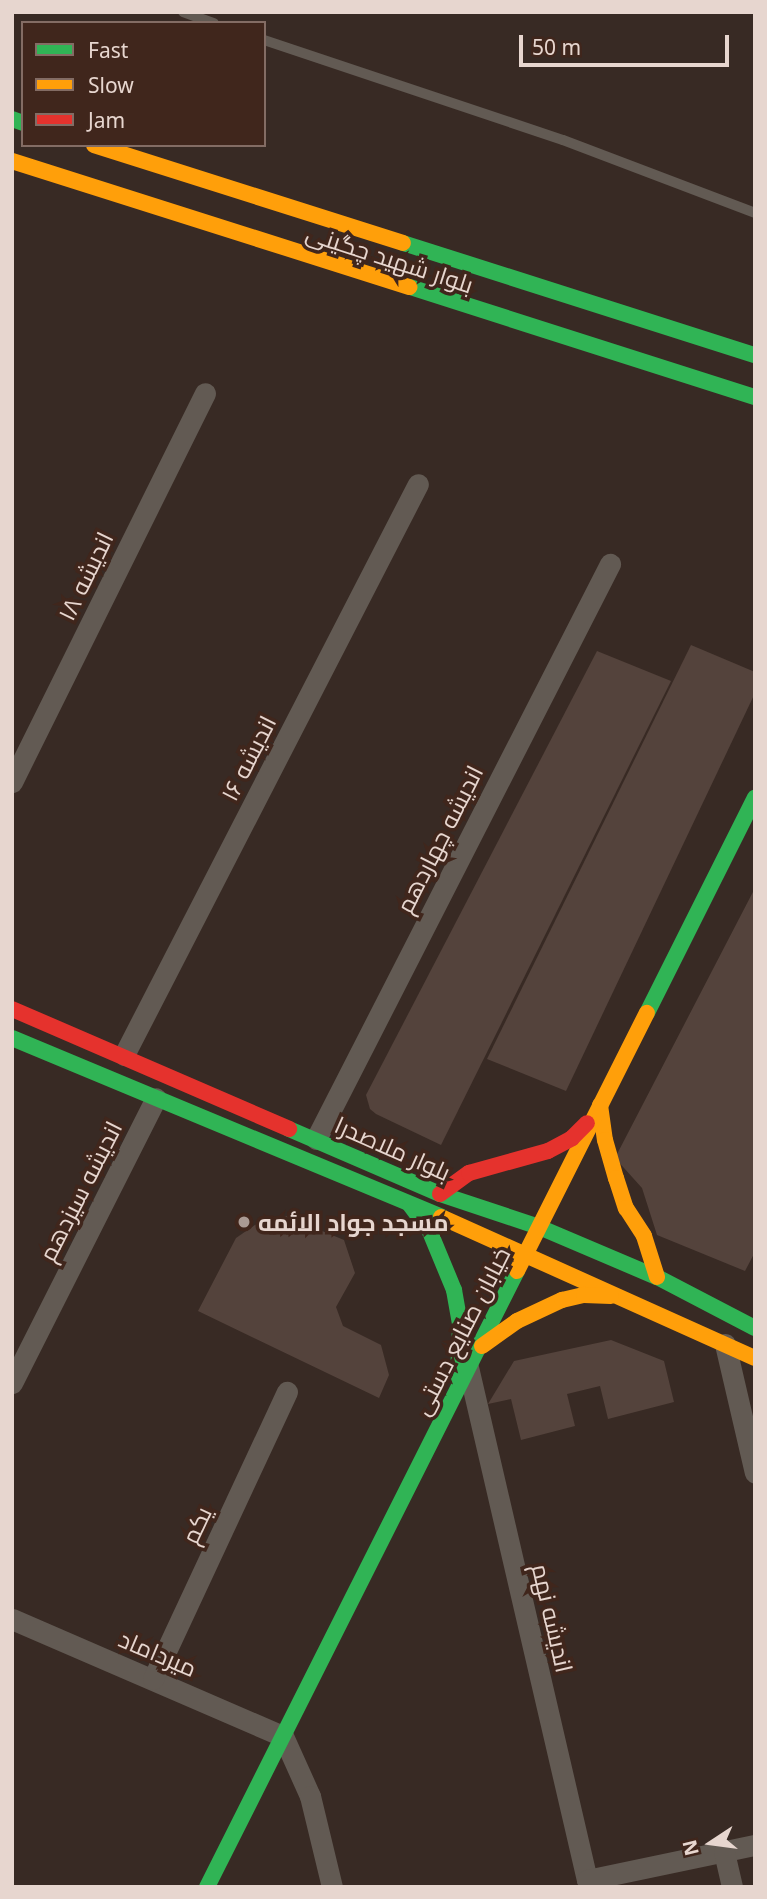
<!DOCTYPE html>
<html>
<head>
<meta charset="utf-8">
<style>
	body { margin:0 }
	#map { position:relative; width:767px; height:1899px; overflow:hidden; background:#382a24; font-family:"Noto Sans",Cairo,sans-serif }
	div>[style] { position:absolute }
	.building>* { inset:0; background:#54433c }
	.lane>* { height:10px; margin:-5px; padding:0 5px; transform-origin:5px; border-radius:5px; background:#625a53 }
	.street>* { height:21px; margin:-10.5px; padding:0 10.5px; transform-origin:10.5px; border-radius:10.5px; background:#625a53 }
	.fast>* { height:16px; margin:-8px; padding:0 8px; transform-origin:8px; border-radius:8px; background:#30b455 }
	.slow>* { height:16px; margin:-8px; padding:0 8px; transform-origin:8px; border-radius:8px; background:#ff9f0a }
	.jam>* { height:16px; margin:-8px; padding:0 8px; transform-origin:8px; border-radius:8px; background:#e5322d }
	.dots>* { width:19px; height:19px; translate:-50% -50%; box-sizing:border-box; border:4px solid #40261c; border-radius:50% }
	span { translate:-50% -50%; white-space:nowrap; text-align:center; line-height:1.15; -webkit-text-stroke:7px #40261c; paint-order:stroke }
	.street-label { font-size:24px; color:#e7d6cf }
	.poi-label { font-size:24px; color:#e7d6cf; font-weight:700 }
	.left { translate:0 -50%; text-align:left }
	.frame { position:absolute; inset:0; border:14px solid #e7d6cf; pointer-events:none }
	.legend { position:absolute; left:21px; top:21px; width:245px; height:126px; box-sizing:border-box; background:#40261c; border:2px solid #836c64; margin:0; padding:9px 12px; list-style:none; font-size:21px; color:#e7d6cf }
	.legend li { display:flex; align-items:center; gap:14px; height:35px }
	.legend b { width:35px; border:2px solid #836c64 }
	.north { position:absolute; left:676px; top:1808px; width:70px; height:70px; -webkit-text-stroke:5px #40261c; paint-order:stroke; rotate:257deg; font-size:19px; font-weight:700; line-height:28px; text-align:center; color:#e7d6cf }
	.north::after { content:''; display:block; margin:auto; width:24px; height:32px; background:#e7d6cf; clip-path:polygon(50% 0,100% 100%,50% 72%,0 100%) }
	.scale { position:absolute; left:519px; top:35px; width:210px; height:32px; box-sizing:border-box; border:4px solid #e7d6cf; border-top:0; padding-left:9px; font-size:21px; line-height:24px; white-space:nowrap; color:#e7d6cf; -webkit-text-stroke:5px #40261c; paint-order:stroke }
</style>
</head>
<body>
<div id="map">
	<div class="building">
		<i style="clip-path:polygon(691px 645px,755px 672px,755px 693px,566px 1091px,487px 1059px)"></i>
		<i style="clip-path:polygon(597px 651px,671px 681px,441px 1145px,376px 1114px,370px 1109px,366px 1095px)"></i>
		<i style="clip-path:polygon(755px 888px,755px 1252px,745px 1271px,657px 1235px,642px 1188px,615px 1158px)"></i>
		<i style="clip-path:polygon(286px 1216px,344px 1240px,355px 1273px,336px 1307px,343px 1326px,381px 1345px,389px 1375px,379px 1398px,198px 1311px,236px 1238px,258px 1223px)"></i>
		<i style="clip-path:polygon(611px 1340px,664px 1361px,674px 1402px,608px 1419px,600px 1386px,567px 1394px,575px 1426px,521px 1440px,511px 1399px,488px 1404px,514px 1361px)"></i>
	</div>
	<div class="lane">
		<i style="left:183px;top:12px;width:33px;rotate:20deg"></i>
		<i style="left:264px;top:40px;width:315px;rotate:18.5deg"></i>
		<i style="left:563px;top:140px;width:205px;rotate:20.8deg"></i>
	</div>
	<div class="street">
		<i style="left:12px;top:782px;width:434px;rotate:-63.6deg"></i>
		<i style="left:124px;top:1055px;width:642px;rotate:-62.76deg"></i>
		<i style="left:316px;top:1139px;width:646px;rotate:-62.92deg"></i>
		<i style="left:725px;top:1344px;width:132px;rotate:76.9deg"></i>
		<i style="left:468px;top:1367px;width:527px;rotate:76.94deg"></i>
		<i style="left:587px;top:1880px;width:172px;rotate:-11.8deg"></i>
		<i style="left:12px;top:1383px;width:319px;rotate:-63.2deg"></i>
		<i style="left:12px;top:1619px;width:295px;rotate:23.4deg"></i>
		<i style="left:283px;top:1736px;width:66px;rotate:65.8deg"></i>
		<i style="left:310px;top:1796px;width:94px;rotate:76.4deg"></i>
		<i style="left:153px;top:1679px;width:317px;rotate:-65deg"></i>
		<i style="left:724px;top:1852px;width:36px;rotate:77deg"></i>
	</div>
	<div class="fast">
		<i style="left:12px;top:119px;width:12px;rotate:20deg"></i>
		<i style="left:403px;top:243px;width:369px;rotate:17.7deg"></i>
		<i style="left:410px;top:287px;width:362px;rotate:17.7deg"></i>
		<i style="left:647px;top:1013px;width:241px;rotate:-63.4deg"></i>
		<i style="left:12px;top:1038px;width:465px;rotate:22.6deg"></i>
		<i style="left:289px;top:1129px;width:164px;rotate:23.3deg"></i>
		<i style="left:440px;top:1194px;width:104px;rotate:18.4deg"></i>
		<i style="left:539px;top:1227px;width:128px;rotate:23deg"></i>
		<i style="left:657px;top:1277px;width:110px;rotate:27.5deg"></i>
		<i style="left:410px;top:1205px;width:34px;rotate:53deg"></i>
		<i style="left:430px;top:1232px;width:63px;rotate:67.5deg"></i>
		<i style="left:454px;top:1290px;width:36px;rotate:80deg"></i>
		<i style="left:460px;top:1325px;width:52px;rotate:92.2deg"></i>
		<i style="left:207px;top:1887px;width:690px;rotate:-63.29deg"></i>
	</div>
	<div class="slow">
		<i style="left:94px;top:145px;width:324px;rotate:17.6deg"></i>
		<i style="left:12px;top:161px;width:417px;rotate:17.6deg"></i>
		<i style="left:600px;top:1105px;width:35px;rotate:82deg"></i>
		<i style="left:605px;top:1140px;width:40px;rotate:74deg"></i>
		<i style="left:616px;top:1178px;width:32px;rotate:72deg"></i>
		<i style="left:626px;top:1208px;width:33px;rotate:57deg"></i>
		<i style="left:644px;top:1236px;width:43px;rotate:72.4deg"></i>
		<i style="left:441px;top:1217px;width:344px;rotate:24.2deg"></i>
		<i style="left:517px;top:1271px;width:289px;rotate:-63.3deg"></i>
		<i style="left:482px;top:1346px;width:43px;rotate:-35.5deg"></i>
		<i style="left:517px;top:1321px;width:50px;rotate:-25deg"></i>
		<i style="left:562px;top:1300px;width:23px;rotate:-13deg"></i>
		<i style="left:584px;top:1295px;width:27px;rotate:2deg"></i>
	</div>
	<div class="jam">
		<i style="left:12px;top:1009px;width:302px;rotate:23.4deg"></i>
		<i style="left:440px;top:1194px;width:36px;rotate:-36deg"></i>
		<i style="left:469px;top:1173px;width:82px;rotate:-15.6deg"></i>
		<i style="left:548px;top:1151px;width:27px;rotate:-28deg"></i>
		<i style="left:572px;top:1138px;width:21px;rotate:-45deg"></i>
	</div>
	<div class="dots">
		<i style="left:244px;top:1222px;background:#aa9a93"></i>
	</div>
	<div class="street-label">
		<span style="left:390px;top:258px;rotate:18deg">بلوار شهید چگینی</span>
		<span style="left:85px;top:576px;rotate:-64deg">اندیشه ۱۸</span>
		<span style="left:248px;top:758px;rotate:-63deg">اندیشه ۱۶</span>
		<span style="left:439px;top:839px;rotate:-63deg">اندیشه چهاردهم</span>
		<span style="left:393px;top:1148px;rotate:24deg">بلوار ملاصدرا</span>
		<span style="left:80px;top:1191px;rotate:-63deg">اندیشه سیزدهم</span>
		<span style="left:461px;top:1331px;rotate:-63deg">خیابان صنایع دستی</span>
		<span style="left:196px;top:1525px;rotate:-65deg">یکم</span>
		<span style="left:553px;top:1618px;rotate:77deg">اندیشه نهم</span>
		<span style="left:158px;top:1653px;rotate:23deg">میرداماد</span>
	</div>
	<div class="poi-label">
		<span class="left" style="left:258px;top:1222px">مسجد جواد الائمه</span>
	</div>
	<div class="frame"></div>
	<ul class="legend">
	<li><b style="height:9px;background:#30b455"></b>Fast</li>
	<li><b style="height:9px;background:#ff9f0a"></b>Slow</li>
	<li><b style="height:9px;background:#e5322d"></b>Jam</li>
	</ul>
	<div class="north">N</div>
	<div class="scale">50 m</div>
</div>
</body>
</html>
